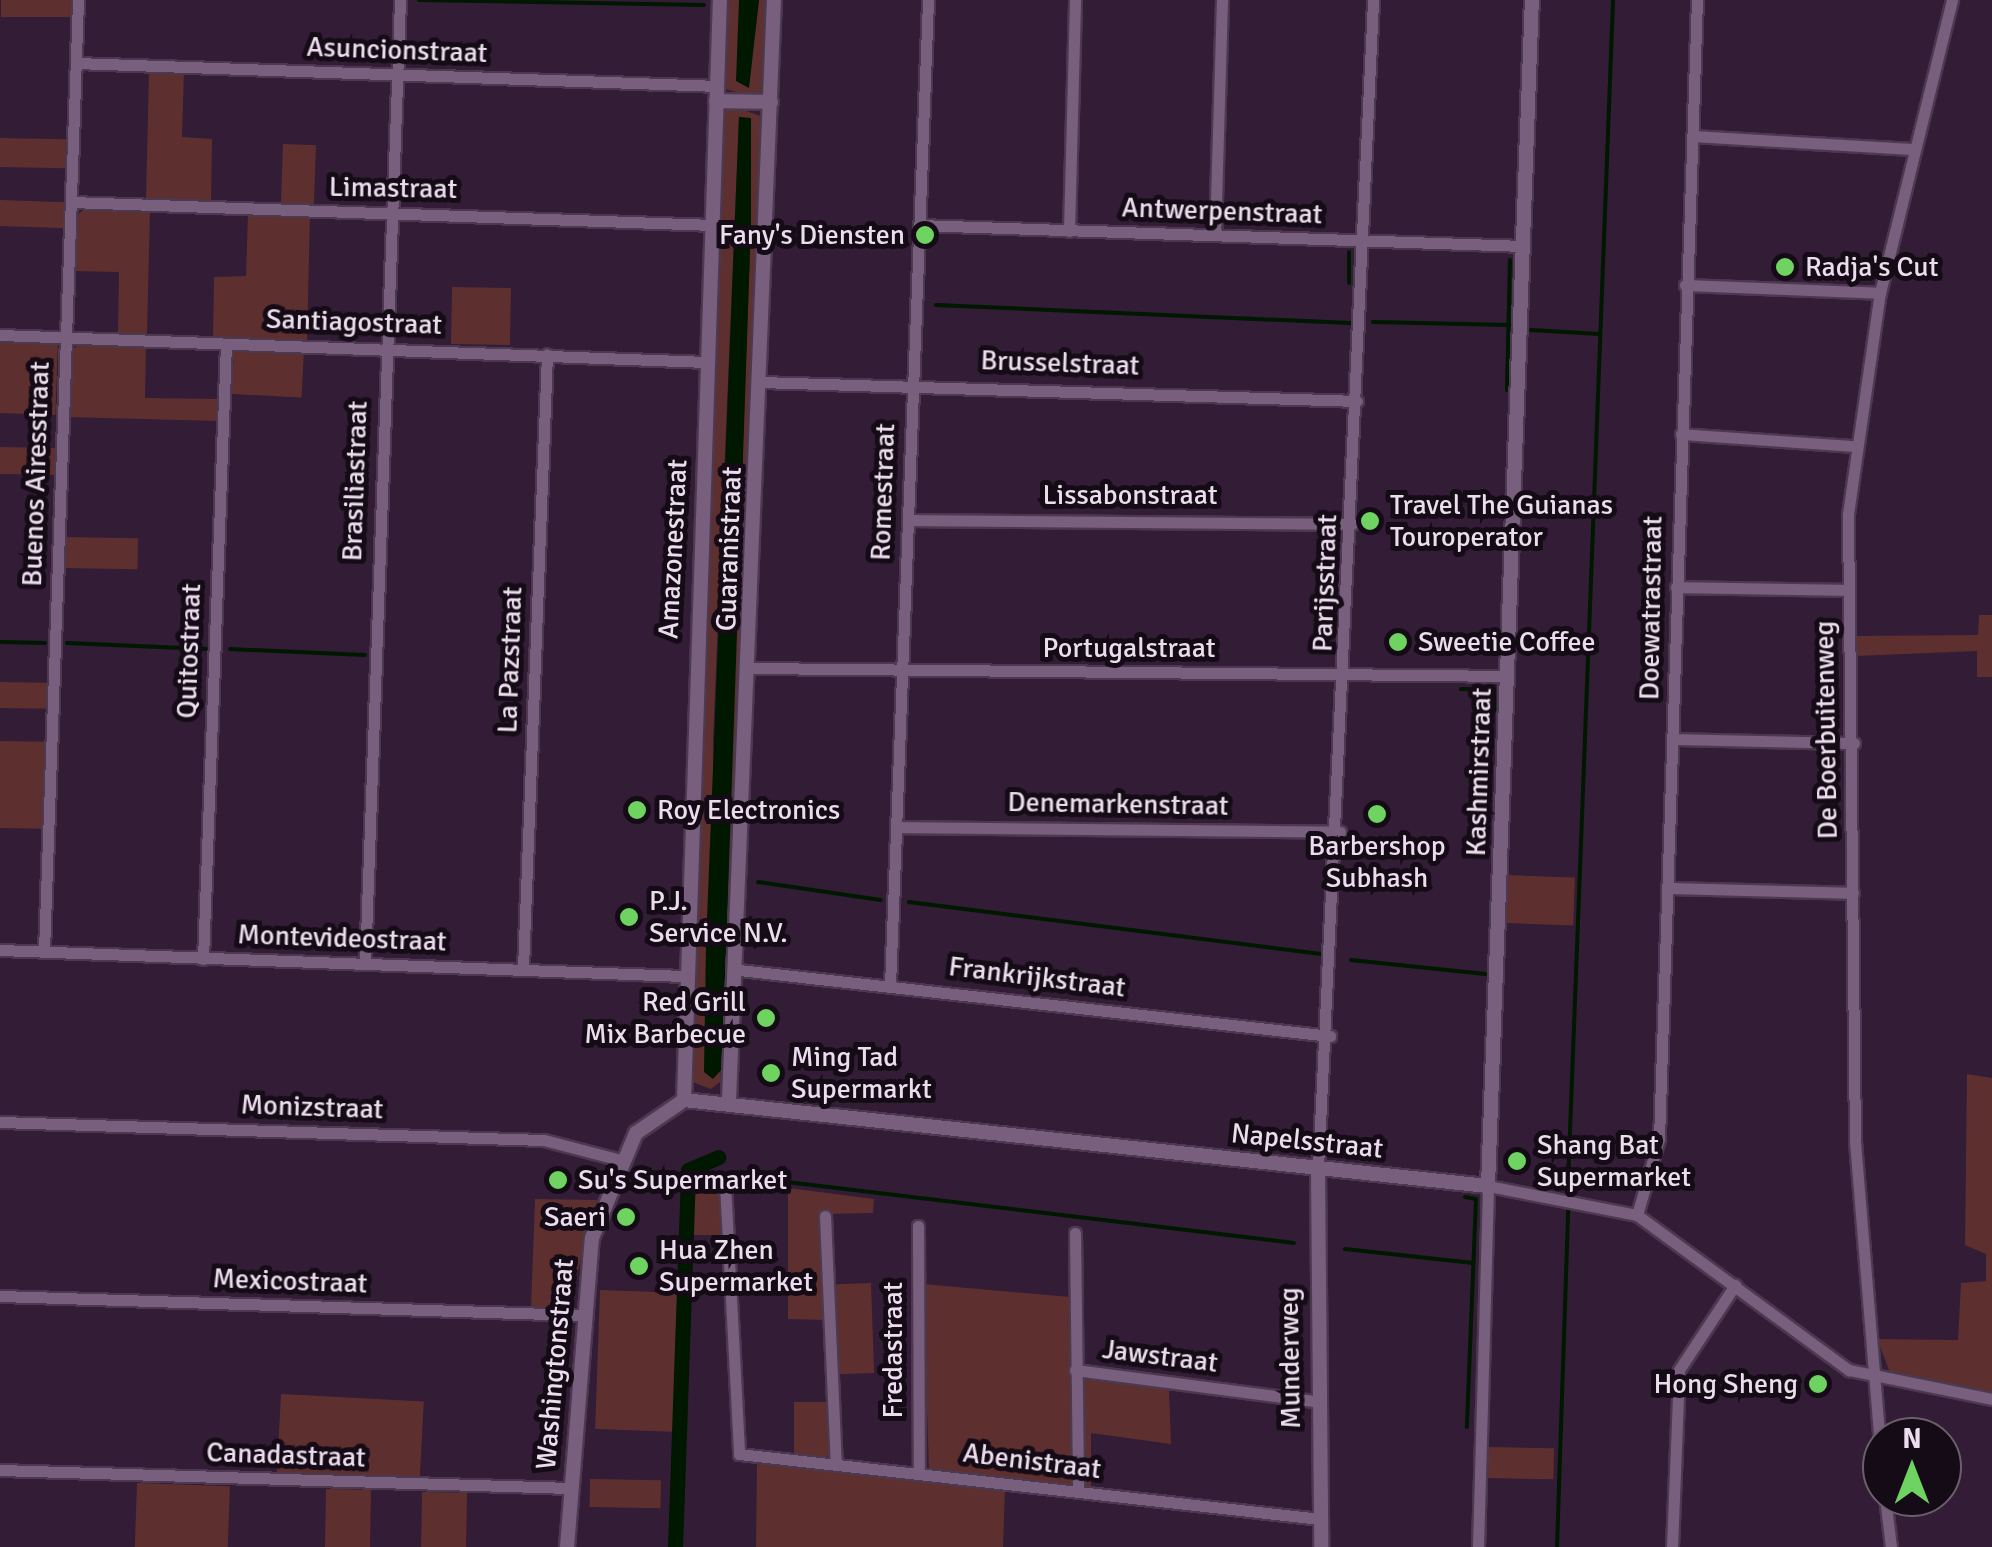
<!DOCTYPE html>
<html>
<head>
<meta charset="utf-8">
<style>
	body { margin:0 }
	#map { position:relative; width:1992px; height:1547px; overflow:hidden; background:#321c36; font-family:Signika,sans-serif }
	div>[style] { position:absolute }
	.green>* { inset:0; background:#5e2f2f; transform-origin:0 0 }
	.water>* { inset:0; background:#001700 }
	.stream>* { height:4px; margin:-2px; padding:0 2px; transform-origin:2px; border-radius:2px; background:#001700 }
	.canal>* { height:15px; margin:-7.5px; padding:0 7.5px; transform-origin:7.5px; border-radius:7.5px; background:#001700 }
	.roads { filter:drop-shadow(2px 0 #4c394f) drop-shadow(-2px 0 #4c394f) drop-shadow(0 2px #4c394f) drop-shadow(0 -2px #4c394f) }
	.minor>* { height:11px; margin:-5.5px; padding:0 5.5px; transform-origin:5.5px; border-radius:5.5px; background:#795f7e }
	.tertiary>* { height:14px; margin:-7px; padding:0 7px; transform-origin:7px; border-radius:7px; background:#795f7e }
	.dots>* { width:28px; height:28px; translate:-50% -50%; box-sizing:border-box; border:5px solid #150b16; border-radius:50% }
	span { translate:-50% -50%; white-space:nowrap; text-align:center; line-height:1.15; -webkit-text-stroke:10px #150b16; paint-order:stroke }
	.street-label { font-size:28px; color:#ecddee }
	.poi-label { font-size:28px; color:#ecddee }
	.right { translate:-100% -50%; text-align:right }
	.left { translate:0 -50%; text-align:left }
	.north { position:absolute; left:1862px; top:1417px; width:100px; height:100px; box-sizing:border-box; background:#150b16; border:2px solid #6b5f6c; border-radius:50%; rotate:0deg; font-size:28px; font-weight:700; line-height:40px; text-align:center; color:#ecddee }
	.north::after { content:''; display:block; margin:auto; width:35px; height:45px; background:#6ed360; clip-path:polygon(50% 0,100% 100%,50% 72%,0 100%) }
</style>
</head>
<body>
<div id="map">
	<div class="green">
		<i style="left:1px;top:0;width:72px;height:17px"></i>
		<i style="clip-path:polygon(726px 0,739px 0,748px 88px,759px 0,768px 0,764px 94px,755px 97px,725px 89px)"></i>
		<i style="clip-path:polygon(149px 70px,184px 71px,182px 137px,212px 139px,211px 203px,146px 201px)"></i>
		<i style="clip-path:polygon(evenodd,734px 107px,764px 117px,726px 1077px,711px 1089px,690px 1081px,723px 112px,734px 107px,739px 117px,751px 119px,751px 222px,720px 1079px,713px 739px,739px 117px)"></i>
		<i style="left:0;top:138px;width:66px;height:29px;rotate:1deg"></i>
		<i style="left:283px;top:144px;width:33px;height:62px;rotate:2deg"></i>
		<i style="left:0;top:200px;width:66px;height:26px;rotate:2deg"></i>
		<i style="clip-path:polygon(89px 206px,150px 209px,147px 335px,118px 334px,119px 272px,72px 271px,73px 218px)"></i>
		<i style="clip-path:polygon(248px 214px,310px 215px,307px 340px,213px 338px,214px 277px,246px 276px)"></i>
		<i style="left:452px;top:287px;width:59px;height:57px;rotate:1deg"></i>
		<i style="left:0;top:340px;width:58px;height:73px;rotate:2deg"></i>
		<i style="clip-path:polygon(82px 343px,146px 345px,145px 398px,219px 399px,218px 421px,67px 417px,70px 351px)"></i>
		<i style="left:234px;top:348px;width:70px;height:46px;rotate:3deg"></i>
		<i style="left:0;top:447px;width:57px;height:27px;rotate:1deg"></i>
		<i style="left:61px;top:537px;width:77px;height:31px;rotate:1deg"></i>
		<i style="clip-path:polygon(1979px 615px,1992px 615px,1992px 677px,1977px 677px,1977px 651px,1856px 656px,1855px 636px,1978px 635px)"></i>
		<i style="left:0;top:682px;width:48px;height:26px;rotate:1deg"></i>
		<i style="left:0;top:741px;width:47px;height:87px;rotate:1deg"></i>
		<i style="left:1506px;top:875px;width:69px;height:48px;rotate:2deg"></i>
		<i style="clip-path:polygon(1967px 1074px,1992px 1078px,1992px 1392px,1891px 1375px,1877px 1339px,1958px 1340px,1961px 1283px,1986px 1281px,1986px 1254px,1965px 1245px)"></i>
		<i style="clip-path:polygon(693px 1184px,721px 1185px,723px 1235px,689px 1235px)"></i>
		<i style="clip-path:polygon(788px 1188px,874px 1199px,873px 1213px,822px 1214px,827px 1320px,788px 1319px)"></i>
		<i style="clip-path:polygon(535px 1199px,597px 1200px,568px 1307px,531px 1308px)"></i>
		<i style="left:871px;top:1283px;width:90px;height:40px;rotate:88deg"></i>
		<i style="clip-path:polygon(923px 1284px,1070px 1297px,1073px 1377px,1169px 1389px,1171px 1444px,1091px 1433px,1091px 1489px,929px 1471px)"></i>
		<i style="left:600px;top:1290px;width:78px;height:139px;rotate:2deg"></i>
		<i style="left:281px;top:1394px;width:143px;height:81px;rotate:3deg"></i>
		<i style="left:794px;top:1402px;width:37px;height:54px"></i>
		<i style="left:1487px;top:1447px;width:67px;height:31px;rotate:1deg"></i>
		<i style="clip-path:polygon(757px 1464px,1005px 1489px,1003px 1547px,756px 1547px)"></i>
		<i style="left:590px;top:1479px;width:71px;height:28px;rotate:1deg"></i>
		<i style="left:137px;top:1483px;width:93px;height:64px;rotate:2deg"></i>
		<i style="left:326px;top:1489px;width:45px;height:58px;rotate:1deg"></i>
		<i style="left:422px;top:1492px;width:45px;height:55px;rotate:1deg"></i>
	</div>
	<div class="water">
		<i style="clip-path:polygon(739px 0,759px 0,749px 88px,736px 81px)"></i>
		<i style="clip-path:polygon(739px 117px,751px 118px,751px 222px,722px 1069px,713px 1079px,704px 1072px,706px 944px)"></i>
	</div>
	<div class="stream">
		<i style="left:419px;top:0;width:285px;rotate:1deg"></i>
		<i style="left:1349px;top:252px;width:31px;rotate:90deg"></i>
		<i style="left:936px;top:305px;width:415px;rotate:2.5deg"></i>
		<i style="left:1373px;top:322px;width:136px;rotate:1.3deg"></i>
		<i style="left:1531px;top:330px;width:69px;rotate:3.3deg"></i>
		<i style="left:1507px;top:390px;width:130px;rotate:-88.7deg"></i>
		<i style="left:0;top:642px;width:45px;rotate:1.3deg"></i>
		<i style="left:67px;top:643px;width:139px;rotate:2.5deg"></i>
		<i style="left:230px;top:649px;width:135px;rotate:2.5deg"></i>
		<i style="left:1461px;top:689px;width:33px"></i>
		<i style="left:1494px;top:689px;width:22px;rotate:90deg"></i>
		<i style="left:1492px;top:747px;width:8px;rotate:-90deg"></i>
		<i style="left:758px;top:882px;width:124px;rotate:8.3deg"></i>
		<i style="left:909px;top:902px;width:417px;rotate:7.2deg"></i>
		<i style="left:1351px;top:960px;width:135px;rotate:6deg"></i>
		<i style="left:729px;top:1175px;width:569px;rotate:6.86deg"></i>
		<i style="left:1568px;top:1184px;width:1185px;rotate:-87.82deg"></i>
		<i style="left:1465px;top:1197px;width:11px;rotate:10deg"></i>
		<i style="left:1476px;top:1199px;width:228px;rotate:92.3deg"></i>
		<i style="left:1345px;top:1249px;width:129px;rotate:6.2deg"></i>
		<i style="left:1557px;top:1547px;width:340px;rotate:-88.1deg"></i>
	</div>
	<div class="canal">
		<i style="left:675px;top:1547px;width:377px;rotate:-88deg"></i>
		<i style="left:688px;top:1170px;width:33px;rotate:-23deg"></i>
	</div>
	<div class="roads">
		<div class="minor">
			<i style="left:76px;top:63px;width:641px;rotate:2.05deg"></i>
			<i style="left:1694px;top:136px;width:221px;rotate:3.4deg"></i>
			<i style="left:71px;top:202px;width:642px;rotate:2.05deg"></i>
			<i style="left:919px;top:225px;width:604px;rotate:1.99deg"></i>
			<i style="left:1069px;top:231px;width:231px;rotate:-88.5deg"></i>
			<i style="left:1215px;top:235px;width:235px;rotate:-88.3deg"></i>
			<i style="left:1685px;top:285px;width:195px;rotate:2.3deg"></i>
			<i style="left:0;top:335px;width:708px;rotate:2.19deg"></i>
			<i style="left:760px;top:382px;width:597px;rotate:1.82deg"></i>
			<i style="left:1681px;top:434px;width:172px;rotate:4deg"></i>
			<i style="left:908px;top:520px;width:444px;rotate:0.5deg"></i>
			<i style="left:1676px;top:587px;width:171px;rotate:1deg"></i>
			<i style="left:750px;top:668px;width:758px;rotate:0.6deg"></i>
			<i style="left:1673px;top:739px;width:181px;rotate:1.3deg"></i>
			<i style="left:896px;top:827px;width:444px;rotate:0.6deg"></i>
			<i style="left:1667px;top:888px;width:186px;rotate:1.5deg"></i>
			<i style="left:0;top:950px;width:683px;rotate:2.18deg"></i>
			<i style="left:44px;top:951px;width:952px;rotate:-87.95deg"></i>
			<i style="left:203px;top:959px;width:615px;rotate:-87.86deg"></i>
			<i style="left:365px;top:964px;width:965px;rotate:-87.92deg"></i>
			<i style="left:523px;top:968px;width:614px;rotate:-87.76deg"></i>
			<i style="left:739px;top:970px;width:595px;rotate:6.37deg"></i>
			<i style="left:890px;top:986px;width:987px;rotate:-87.79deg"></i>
			<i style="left:0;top:1122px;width:544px;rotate:1.9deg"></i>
			<i style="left:544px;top:1140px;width:79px;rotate:14.7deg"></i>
			<i style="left:1318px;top:1168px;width:1169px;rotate:-87.3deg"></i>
			<i style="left:725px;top:1184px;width:270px;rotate:87deg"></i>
			<i style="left:739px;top:1454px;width:585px;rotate:6.38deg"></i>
			<i style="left:1637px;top:1215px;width:79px;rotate:-73.9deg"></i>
			<i style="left:1659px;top:1139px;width:1140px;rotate:-88.09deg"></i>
			<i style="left:825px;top:1216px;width:247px;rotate:87.5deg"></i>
			<i style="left:918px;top:1226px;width:247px;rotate:89.8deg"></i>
			<i style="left:1075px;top:1233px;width:259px;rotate:89.3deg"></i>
			<i style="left:0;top:1296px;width:579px;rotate:1.88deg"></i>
			<i style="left:1075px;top:1370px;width:241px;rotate:7.4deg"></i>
			<i style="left:0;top:1470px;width:570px;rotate:1.81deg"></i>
			<i style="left:1882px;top:1470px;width:329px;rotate:-94.7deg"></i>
			<i style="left:1855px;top:1142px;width:628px;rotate:-90.64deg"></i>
			<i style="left:1848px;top:514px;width:223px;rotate:-81.8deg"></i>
			<i style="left:1880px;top:293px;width:302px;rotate:-76.2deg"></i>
			<i style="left:1885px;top:1497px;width:50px;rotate:83.2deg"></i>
			<i style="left:1478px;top:1547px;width:361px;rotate:-88.4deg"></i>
			<i style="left:1488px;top:1186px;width:152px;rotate:11deg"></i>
			<i style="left:1637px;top:1215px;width:263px;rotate:36.2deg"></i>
			<i style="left:1849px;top:1370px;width:146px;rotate:11.5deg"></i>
			<i style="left:1672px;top:1547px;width:177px;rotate:-87.7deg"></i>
			<i style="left:1679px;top:1370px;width:102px;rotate:-56.6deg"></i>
		</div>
		<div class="tertiary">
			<i style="left:716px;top:101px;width:55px;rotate:1deg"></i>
			<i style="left:684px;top:1100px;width:1101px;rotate:-88.13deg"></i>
			<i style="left:729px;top:1100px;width:1101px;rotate:-87.66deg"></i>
			<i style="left:1318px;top:1168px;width:379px;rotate:89.5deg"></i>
			<i style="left:567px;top:1547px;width:310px;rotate:-85.4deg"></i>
			<i style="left:592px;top:1238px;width:114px;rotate:-67.3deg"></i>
			<i style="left:636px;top:1133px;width:58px;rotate:-34.5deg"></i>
			<i style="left:684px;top:1100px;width:809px;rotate:6.11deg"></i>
			<i style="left:1488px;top:1186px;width:1187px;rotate:-87.88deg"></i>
		</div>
	</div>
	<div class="dots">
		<i style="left:925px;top:235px;background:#6ed360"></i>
		<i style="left:1785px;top:267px;background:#6ed360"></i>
		<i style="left:1370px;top:521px;background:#6ed360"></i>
		<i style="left:1398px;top:642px;background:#6ed360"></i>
		<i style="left:637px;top:810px;background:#6ed360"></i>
		<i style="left:1377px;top:814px;background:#6ed360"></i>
		<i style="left:629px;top:917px;background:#6ed360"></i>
		<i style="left:766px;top:1018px;background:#6ed360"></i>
		<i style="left:771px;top:1073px;background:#6ed360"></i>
		<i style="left:1517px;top:1161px;background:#6ed360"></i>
		<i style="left:558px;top:1180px;background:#6ed360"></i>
		<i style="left:626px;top:1217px;background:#6ed360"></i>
		<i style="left:639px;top:1266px;background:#6ed360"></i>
		<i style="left:1818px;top:1384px;background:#6ed360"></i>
	</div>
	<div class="street-label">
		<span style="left:397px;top:50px;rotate:2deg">Asuncionstraat</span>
		<span style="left:393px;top:188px;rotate:1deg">Limastraat</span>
		<span style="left:1222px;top:211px;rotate:2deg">Antwerpenstraat</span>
		<span style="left:354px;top:322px;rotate:2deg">Santiagostraat</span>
		<span style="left:1060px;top:363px;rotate:2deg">Brusselstraat</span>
		<span style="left:36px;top:474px;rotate:-88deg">Buenos Airesstraat</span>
		<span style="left:355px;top:481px;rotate:-88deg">Brasiliastraat</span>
		<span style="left:883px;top:492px;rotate:-88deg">Romestraat</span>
		<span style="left:1130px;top:495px">Lissabonstraat</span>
		<span style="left:673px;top:549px;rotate:-87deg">Amazonestraat</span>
		<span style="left:729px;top:549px;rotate:-88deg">Guaranistraat</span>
		<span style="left:1325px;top:583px;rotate:-88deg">Parijsstraat</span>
		<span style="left:1651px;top:608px;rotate:-89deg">Doewatrastraat</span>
		<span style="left:1129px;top:648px">Portugalstraat</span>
		<span style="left:189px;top:651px;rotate:-88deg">Quitostraat</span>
		<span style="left:510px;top:660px;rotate:-88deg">La Pazstraat</span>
		<span style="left:1826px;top:730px;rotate:-91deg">De Boerbuitenweg</span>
		<span style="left:1479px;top:772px;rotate:-88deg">Kashmirstraat</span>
		<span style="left:1118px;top:804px;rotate:1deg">Denemarkenstraat</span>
		<span style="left:342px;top:938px;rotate:2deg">Montevideostraat</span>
		<span style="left:1037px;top:977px;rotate:7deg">Frankrijkstraat</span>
		<span style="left:312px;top:1107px;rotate:2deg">Monizstraat</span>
		<span style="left:1307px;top:1141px;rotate:6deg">Napelsstraat</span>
		<span style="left:290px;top:1281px;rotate:2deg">Mexicostraat</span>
		<span style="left:893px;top:1350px;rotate:-90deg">Fredastraat</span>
		<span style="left:1160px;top:1356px;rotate:7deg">Jawstraat</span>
		<span style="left:1290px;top:1358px;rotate:-91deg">Munderweg</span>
		<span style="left:555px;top:1364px;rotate:-85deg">Washingtonstraat</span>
		<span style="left:286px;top:1455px;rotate:2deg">Canadastraat</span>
		<span style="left:1032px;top:1461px;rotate:7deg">Abenistraat</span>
	</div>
	<div class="poi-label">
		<span class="right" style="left:905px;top:235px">Fany's Diensten</span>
		<span class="left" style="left:1805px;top:267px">Radja's Cut</span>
		<span class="left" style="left:1390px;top:521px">Travel The Guianas<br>Touroperator</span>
		<span class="left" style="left:1418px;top:642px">Sweetie Coffee</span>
		<span class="left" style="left:657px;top:810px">Roy Electronics</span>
		<span style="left:1377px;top:862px">Barbershop<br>Subhash</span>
		<span class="left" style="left:649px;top:917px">P.J.<br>Service N.V.</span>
		<span class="right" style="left:746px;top:1018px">Red Grill<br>Mix Barbecue</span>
		<span class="left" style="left:791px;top:1073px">Ming Tad<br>Supermarkt</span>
		<span class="left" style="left:1537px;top:1161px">Shang Bat<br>Supermarket</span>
		<span class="left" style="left:578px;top:1180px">Su's Supermarket</span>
		<span class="right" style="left:606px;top:1217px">Saeri</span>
		<span class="left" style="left:659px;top:1266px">Hua Zhen<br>Supermarket</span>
		<span class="right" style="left:1798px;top:1384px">Hong Sheng</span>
	</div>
	<div class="north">N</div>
</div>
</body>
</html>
